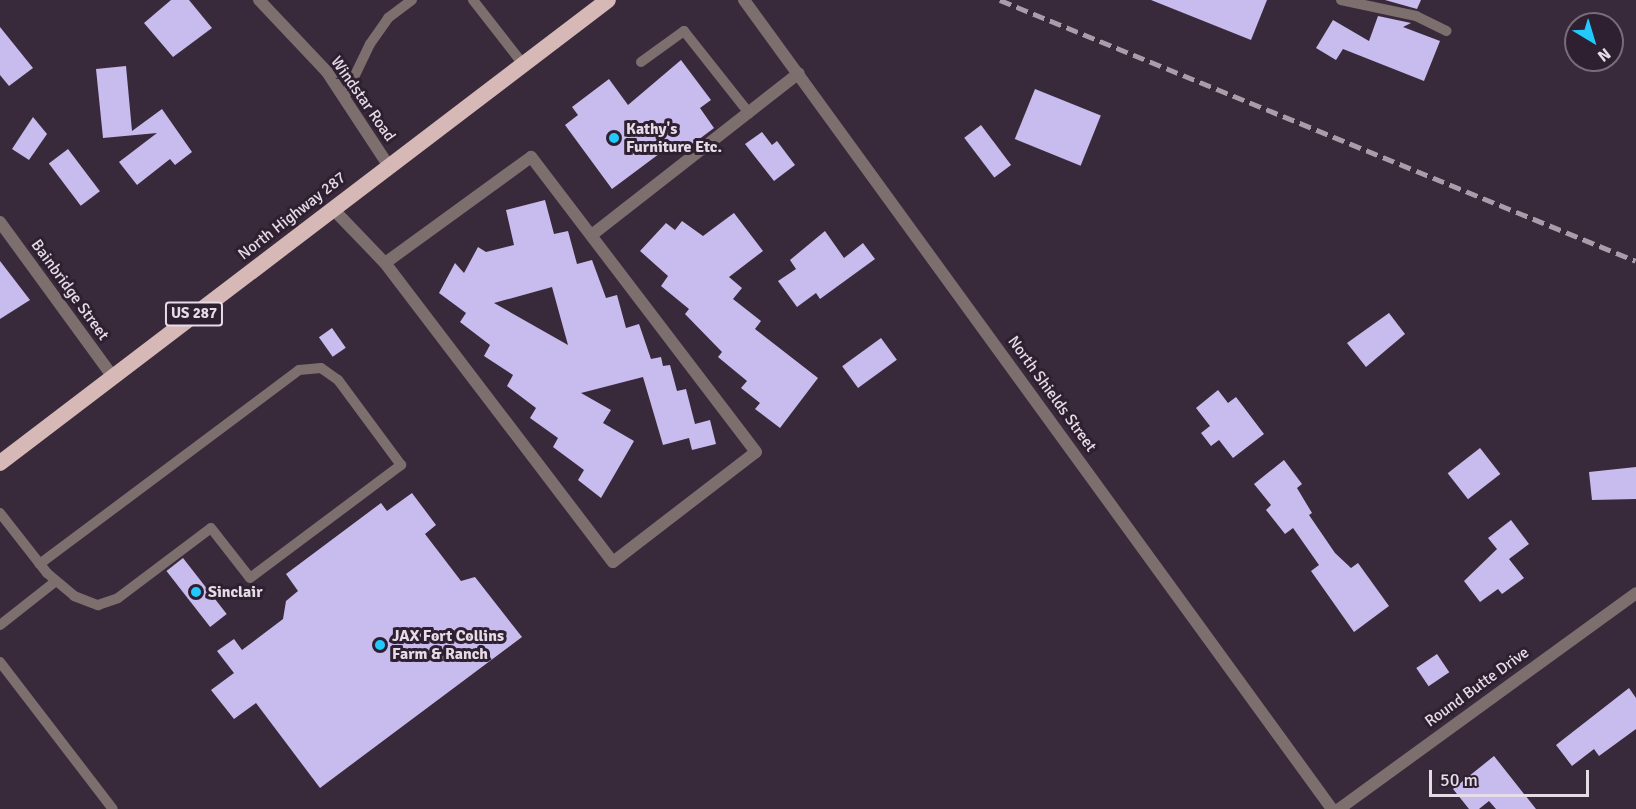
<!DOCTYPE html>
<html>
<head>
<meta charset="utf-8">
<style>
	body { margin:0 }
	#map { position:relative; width:1636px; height:809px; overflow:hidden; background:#392a3b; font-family:Signika,sans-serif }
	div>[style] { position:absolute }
	.building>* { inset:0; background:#c8bbee; transform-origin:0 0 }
	.service>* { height:10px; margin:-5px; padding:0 5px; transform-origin:5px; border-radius:5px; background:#7c6f6d }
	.minor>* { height:12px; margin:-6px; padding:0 6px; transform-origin:6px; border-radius:6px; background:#7c6f6d }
	.tertiary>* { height:12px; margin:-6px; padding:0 6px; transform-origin:6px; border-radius:6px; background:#7c6f6d }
	.trunk>* { height:16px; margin:-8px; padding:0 8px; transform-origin:8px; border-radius:8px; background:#d6b9b6 }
	.rail>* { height:4.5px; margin-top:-2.25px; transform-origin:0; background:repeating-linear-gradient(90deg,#a99daa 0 12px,transparent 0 18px) }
	.dots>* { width:16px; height:16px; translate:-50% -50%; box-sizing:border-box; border:3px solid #2f2031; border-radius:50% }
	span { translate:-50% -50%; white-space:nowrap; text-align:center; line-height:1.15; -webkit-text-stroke:6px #2f2031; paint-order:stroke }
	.shield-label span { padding:2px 4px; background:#2f2031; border:2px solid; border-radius:4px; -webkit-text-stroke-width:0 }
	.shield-label { font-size:15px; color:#e6dce7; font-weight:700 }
	.street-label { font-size:16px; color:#e6dce7 }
	.poi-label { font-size:16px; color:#e6dce7; font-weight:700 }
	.left { translate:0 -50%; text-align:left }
	.north { position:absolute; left:1564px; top:12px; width:60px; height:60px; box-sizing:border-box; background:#2f2031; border:2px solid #786b7a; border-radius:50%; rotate:142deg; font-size:16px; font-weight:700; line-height:24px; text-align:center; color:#e6dce7 }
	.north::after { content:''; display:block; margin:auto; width:21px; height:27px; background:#21c9fd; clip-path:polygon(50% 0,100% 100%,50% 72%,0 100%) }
	.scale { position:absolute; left:1429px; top:770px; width:160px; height:27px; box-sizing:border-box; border:3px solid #e6dce7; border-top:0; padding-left:8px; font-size:18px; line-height:21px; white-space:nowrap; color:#e6dce7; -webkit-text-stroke:4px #2f2031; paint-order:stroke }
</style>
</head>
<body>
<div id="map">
	<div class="building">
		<i style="clip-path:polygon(171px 0,189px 0,212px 28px,173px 57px,144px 23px)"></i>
		<i style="clip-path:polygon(1151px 0,1267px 0,1251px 40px)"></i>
		<i style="clip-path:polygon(1385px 0,1421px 0,1417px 9px)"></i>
		<i style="clip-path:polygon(1378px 16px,1411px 23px,1403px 27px,1440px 41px,1424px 81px,1343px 49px,1336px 60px,1316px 48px,1333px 20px,1369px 41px)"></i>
		<i style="clip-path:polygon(0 27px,33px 68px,9px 86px,0 75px)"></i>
		<i style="clip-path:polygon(681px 60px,711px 100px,700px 108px,714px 128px,678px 155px,671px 145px,612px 189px,565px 125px,578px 115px,572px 107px,609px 79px,628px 105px)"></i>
		<i style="clip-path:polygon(126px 66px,132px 131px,162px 109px,192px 152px,175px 165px,170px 159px,137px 185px,119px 162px,157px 133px,103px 138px,96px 69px)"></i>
		<i style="left:1035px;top:89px;width:71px;height:54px;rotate:22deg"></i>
		<i style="clip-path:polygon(33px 117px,47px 134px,29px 160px,12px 149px)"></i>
		<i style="left:981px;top:125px;width:50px;height:21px;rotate:53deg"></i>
		<i style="clip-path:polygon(762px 132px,772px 145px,777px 141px,795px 165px,774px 181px,745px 144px)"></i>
		<i style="left:68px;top:149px;width:53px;height:24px;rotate:53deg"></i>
		<i style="clip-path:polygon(evenodd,545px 200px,554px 234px,568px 231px,577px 264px,592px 260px,606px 298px,617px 295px,626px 328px,639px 324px,651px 359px,661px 357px,663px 366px,670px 365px,677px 391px,686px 389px,695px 424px,710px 420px,716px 444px,692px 450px,689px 438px,663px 445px,643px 377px,581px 393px,611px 410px,603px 423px,634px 441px,601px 498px,578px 480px,584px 470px,553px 447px,558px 438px,530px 418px,536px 408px,507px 386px,513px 375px,484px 356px,490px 345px,460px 322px,466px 313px,439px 293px,455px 263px,464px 273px,478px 247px,486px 252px,514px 245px,506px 210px,545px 200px,552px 287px,568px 345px,494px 303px,552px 287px)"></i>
		<i style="clip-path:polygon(734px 213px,763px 251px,729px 277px,742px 288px,733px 299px,761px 321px,755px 329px,818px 378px,780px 428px,755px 409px,760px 403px,741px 388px,747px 381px,718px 357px,722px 352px,685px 314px,689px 309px,661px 286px,668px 276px,640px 251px,666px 223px,675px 230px,682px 221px,703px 236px)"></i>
		<i style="clip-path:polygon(825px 231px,844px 258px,863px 243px,875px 259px,820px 299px,816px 293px,797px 307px,778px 281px,796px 269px,790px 260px)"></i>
		<i style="clip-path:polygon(0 261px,30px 300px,0 319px)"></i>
		<i style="clip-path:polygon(1389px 313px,1405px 334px,1366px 367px,1347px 343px)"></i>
		<i style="left:332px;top:328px;width:24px;height:16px;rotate:55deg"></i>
		<i style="left:881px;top:338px;width:27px;height:48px;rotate:54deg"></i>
		<i style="clip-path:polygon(1218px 390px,1228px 403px,1236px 397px,1264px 434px,1233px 458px,1219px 440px,1211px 446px,1201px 433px,1210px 426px,1196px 408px)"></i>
		<i style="left:1480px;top:448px;width:33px;height:41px;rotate:52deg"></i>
		<i style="clip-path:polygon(1284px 460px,1302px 484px,1297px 488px,1312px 513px,1309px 515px,1335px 553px,1351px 568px,1358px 563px,1389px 606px,1354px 632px,1311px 571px,1319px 565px,1293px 528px,1285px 534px,1266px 510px,1271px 505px,1254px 484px)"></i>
		<i style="clip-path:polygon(1636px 467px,1636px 499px,1592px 500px,1589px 472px)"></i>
		<i style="clip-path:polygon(412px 493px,436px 525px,425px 534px,461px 581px,475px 577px,522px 637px,320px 788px,256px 703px,234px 719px,211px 690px,234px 673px,217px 651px,234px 639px,242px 650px,283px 619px,286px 601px,298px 591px,286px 574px,381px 503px,387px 511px)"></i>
		<i style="clip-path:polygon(1511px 520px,1529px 544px,1509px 559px,1524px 578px,1502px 594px,1498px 589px,1480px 602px,1464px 581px,1497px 549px,1488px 538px)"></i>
		<i style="left:183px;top:558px;width:71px;height:21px;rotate:52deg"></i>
		<i style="left:1437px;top:654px;width:22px;height:25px;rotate:56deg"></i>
		<i style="clip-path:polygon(1629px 688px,1636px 698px,1636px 729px,1599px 756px,1594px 749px,1572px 766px,1556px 745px)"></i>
		<i style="clip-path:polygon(1494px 756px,1536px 809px,1496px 809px,1489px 801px,1479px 809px,1469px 809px,1453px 789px)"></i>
	</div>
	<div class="service">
		<i style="left:473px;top:0;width:81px;rotate:52deg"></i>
		<i style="left:1341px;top:0;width:77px;rotate:12deg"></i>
		<i style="left:1416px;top:16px;width:34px;rotate:26deg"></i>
		<i style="left:641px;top:62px;width:53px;rotate:-35.8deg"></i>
		<i style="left:684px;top:31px;width:105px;rotate:51.6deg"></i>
		<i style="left:344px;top:98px;width:60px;rotate:-64.3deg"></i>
		<i style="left:370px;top:44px;width:32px;rotate:-55deg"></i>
		<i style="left:388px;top:18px;width:30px;rotate:-37deg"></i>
		<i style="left:0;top:513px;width:76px;rotate:51.9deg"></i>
		<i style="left:47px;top:573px;width:35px;rotate:40deg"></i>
		<i style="left:74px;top:596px;width:26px;rotate:21deg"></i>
		<i style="left:98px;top:605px;width:21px;rotate:-19deg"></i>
		<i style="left:118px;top:598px;width:116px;rotate:-37deg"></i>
		<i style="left:211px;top:528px;width:63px;rotate:52deg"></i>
		<i style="left:250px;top:578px;width:189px;rotate:-36.8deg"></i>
		<i style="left:401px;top:465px;width:106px;rotate:-126.5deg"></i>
		<i style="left:338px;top:380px;width:21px;rotate:-145deg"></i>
		<i style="left:321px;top:368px;width:22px;rotate:175deg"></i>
		<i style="left:299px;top:370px;width:324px;rotate:143.2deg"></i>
		<i style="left:0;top:625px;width:71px;rotate:-38.2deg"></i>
		<i style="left:0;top:662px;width:185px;rotate:52.5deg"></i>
	</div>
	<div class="minor">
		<i style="left:259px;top:0;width:99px;rotate:46.6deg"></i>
		<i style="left:327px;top:72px;width:111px;rotate:56.7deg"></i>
		<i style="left:332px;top:208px;width:76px;rotate:46.1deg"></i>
		<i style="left:385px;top:263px;width:376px;rotate:52.7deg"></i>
		<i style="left:613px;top:562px;width:180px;rotate:-37.6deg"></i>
		<i style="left:756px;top:452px;width:371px;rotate:-127.3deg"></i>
		<i style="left:531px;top:157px;width:180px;rotate:144deg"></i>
		<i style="left:0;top:222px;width:192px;rotate:53.9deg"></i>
		<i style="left:593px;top:234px;width:261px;rotate:-38deg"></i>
		<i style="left:1339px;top:809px;width:367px;rotate:-36deg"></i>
	</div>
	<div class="tertiary">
		<i style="left:744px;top:0;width:1000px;rotate:53.99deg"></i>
	</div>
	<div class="trunk">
		<i style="left:0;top:463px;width:764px;rotate:-37.29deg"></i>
	</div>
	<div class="rail">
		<i style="left:1000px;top:0;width:687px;rotate:22.31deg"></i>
	</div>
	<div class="dots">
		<i style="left:614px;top:138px;background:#21c9fd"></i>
		<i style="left:196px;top:592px;background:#21c9fd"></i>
		<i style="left:380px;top:645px;background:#21c9fd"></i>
	</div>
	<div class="shield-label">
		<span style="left:194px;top:314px">US 287</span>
	</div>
	<div class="street-label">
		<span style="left:363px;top:99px;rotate:55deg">Windstar Road</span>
		<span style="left:292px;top:216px;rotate:-38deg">North Highway 287</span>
		<span style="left:70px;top:290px;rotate:54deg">Bainbridge Street</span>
		<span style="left:1052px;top:394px;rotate:54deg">North Shields Street</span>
		<span style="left:1477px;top:687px;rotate:-36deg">Round Butte Drive</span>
	</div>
	<div class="poi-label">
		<span class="left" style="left:626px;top:138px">Kathy's<br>Furniture Etc.</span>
		<span class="left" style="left:208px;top:592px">Sinclair</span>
		<span class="left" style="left:392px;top:645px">JAX Fort Collins<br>Farm &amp; Ranch</span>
	</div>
	<div class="north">N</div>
	<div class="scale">50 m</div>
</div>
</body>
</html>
